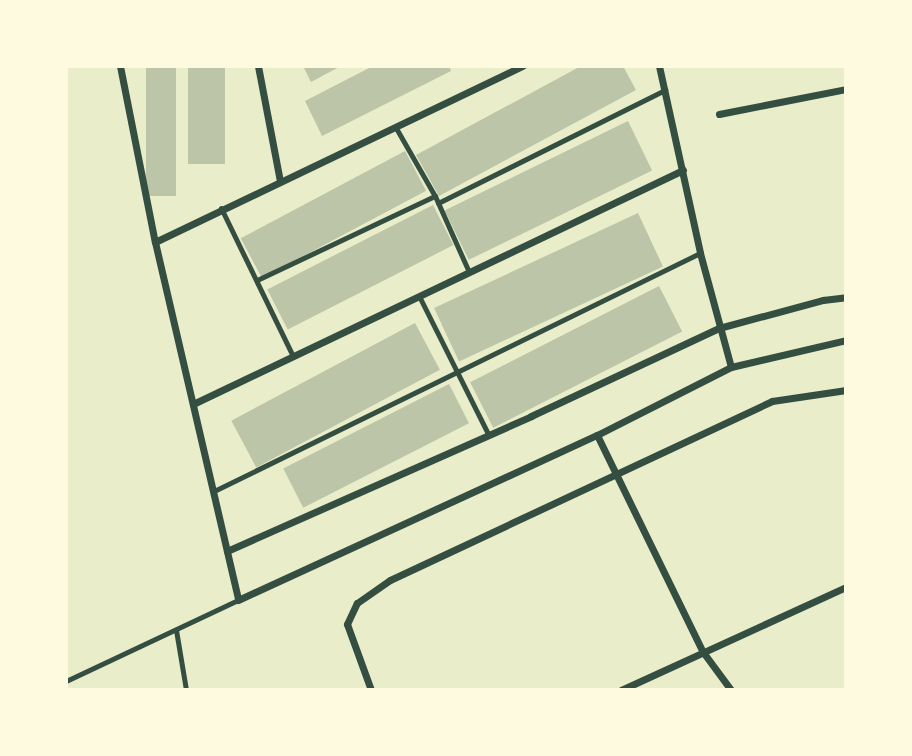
<!DOCTYPE html>
<html>
<head>
<meta charset="utf-8">
<style>
	body { margin:0 }
	#map { position:relative; width:912px; height:756px; overflow:hidden; background:#e9edc9; font-family:Ubuntu,sans-serif }
	div>[style] { position:absolute }
	.building>* { inset:0; background:#bcc5a7; transform-origin:0 0 }
	.service>* { height:5px; margin:-2.5px; padding:0 2.5px; transform-origin:2.5px; border-radius:2.5px; background:#344e41 }
	.minor>* { height:7px; margin:-3.5px; padding:0 3.5px; transform-origin:3.5px; border-radius:3.5px; background:#344e41 }
	span { translate:-50% -50%; white-space:nowrap; text-align:center; line-height:1.15; -webkit-text-stroke:7px #fefae0; paint-order:stroke }
	.frame { position:absolute; inset:0; border:68px solid #fefae0; pointer-events:none }
</style>
</head>
<body>
<div id="map">
	<div class="building">
		<i style="left:146px;top:66px;width:30px;height:130px"></i>
		<i style="left:188px;top:66px;width:37px;height:98px"></i>
		<i style="clip-path:polygon(303px 66px,341px 66px,311px 82px)"></i>
		<i style="clip-path:polygon(373px 66px,449px 66px,451px 71px,322px 136px,305px 101px)"></i>
		<i style="clip-path:polygon(581px 66px,623px 66px,636px 90px,439px 196px,416px 155px)"></i>
		<i style="left:628px;top:121px;width:55px;height:204px;rotate:64deg"></i>
		<i style="left:405px;top:151px;width:45px;height:186px;rotate:62deg"></i>
		<i style="left:433px;top:205px;width:45px;height:186px;rotate:63deg"></i>
		<i style="left:638px;top:213px;width:59px;height:225px;rotate:65deg"></i>
		<i style="left:659px;top:286px;width:51px;height:212px;rotate:63deg"></i>
		<i style="left:415px;top:323px;width:53px;height:208px;rotate:62deg"></i>
		<i style="left:449px;top:384px;width:44px;height:186px;rotate:63deg"></i>
	</div>
	<div class="service">
		<i style="left:396px;top:128px;width:78px;rotate:60.2deg"></i>
		<i style="left:435px;top:196px;width:83px;rotate:65.9deg"></i>
		<i style="left:438px;top:203px;width:254px;rotate:-26.5deg"></i>
		<i style="left:221px;top:208px;width:165px;rotate:64.1deg"></i>
		<i style="left:257px;top:280px;width:197px;rotate:-25.3deg"></i>
		<i style="left:419px;top:296px;width:154px;rotate:63.4deg"></i>
		<i style="left:214px;top:491px;width:541px;rotate:-26.09deg"></i>
		<i style="left:176px;top:630px;width:61px;rotate:80.5deg"></i>
		<i style="left:66px;top:681px;width:190px;rotate:-25.2deg"></i>
	</div>
	<div class="minor">
		<i style="left:120px;top:66px;width:179px;rotate:78.8deg"></i>
		<i style="left:155px;top:242px;width:367px;rotate:76.9deg"></i>
		<i style="left:238px;top:600px;width:395px;rotate:-24.7deg"></i>
		<i style="left:597px;top:435px;width:150px;rotate:-26.9deg"></i>
		<i style="left:731px;top:367px;width:118px;rotate:-13.2deg"></i>
		<i style="left:258px;top:66px;width:117px;rotate:79.2deg"></i>
		<i style="left:659px;top:66px;width:191px;rotate:77.6deg"></i>
		<i style="left:700px;top:253px;width:118px;rotate:74.8deg"></i>
		<i style="left:719px;top:114px;width:129px;rotate:-11.1deg"></i>
		<i style="left:155px;top:242px;width:408px;rotate:-25.6deg"></i>
		<i style="left:193px;top:404px;width:543px;rotate:-25.53deg"></i>
		<i style="left:597px;top:435px;width:242px;rotate:64deg"></i>
		<i style="left:703px;top:652px;width:47px;rotate:53.6deg"></i>
		<i style="left:227px;top:551px;width:333px;rotate:-23.9deg"></i>
		<i style="left:531px;top:416px;width:208px;rotate:-25.1deg"></i>
		<i style="left:719px;top:328px;width:108px;rotate:-15.1deg"></i>
		<i style="left:823px;top:300px;width:23px;rotate:-7deg"></i>
		<i style="left:371px;top:690px;width:70px;rotate:-110deg"></i>
		<i style="left:347px;top:624px;width:23px;rotate:-65deg"></i>
		<i style="left:357px;top:603px;width:40px;rotate:-34.9deg"></i>
		<i style="left:390px;top:580px;width:422px;rotate:-25.1deg"></i>
		<i style="left:772px;top:401px;width:75px;rotate:-8.5deg"></i>
		<i style="left:621px;top:690px;width:247px;rotate:-24.6deg"></i>
	</div>
	<div class="frame"></div>
</div>
</body>
</html>
